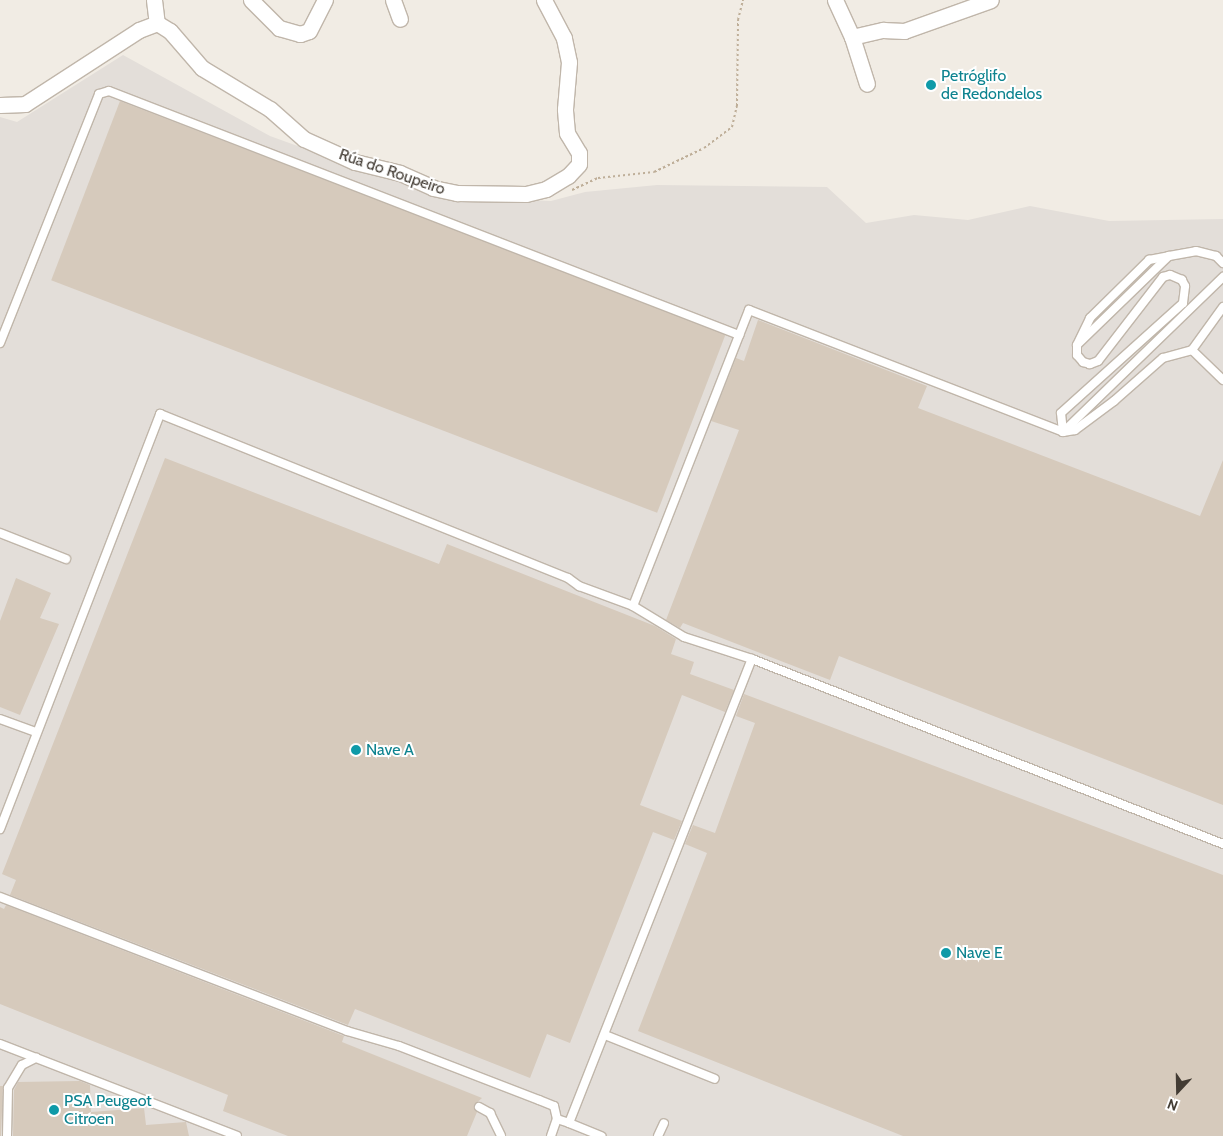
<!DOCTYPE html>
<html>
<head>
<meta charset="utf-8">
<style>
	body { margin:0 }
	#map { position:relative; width:1223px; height:1136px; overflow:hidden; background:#f1ece4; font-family:Cabin,sans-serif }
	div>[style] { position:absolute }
	.industrial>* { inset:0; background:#e3ded9 }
	.building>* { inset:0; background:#d6cabc; transform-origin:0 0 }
	.path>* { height:2px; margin-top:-1px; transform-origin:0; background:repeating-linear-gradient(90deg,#beae98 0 2.5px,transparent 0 5px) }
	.roads { filter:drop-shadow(1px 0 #c0b6aa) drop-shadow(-1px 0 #c0b6aa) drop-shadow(0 1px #c0b6aa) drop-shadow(0 -1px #c0b6aa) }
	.service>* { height:8px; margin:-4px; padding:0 4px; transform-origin:4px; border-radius:4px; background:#fff }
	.minor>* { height:15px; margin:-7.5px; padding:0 7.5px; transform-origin:7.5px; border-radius:7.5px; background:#fff }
	.dots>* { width:14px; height:14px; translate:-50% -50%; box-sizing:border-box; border:2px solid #fff; border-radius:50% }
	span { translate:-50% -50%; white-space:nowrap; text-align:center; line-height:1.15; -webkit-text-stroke:4px #fff; paint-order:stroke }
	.culture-label { font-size:16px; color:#0d838f }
	.left { translate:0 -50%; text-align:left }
	.street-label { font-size:16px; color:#433c34 }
	.north { position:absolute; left:1153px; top:1066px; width:50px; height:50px; -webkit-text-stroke:4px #fff; paint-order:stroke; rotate:201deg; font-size:14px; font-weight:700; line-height:20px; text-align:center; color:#433c34 }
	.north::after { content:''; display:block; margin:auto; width:18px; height:22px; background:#433c34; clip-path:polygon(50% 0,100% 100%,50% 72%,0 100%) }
</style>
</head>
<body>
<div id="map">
	<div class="industrial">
		<i style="clip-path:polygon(123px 55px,270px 136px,372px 173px,384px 171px,451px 197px,551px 201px,585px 192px,657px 185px,827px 187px,866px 223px,914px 215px,968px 220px,1030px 206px,1109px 221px,1223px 219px,1223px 1136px,0 1136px,0 117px,17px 122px)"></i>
	</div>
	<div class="building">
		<i style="left:120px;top:101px;width:649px;height:192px;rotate:21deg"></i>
		<i style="clip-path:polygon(758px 320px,927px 386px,918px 408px,1200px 516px,1223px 460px,1223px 805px,839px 656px,830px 680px,683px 623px,680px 628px,666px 620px,739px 430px,711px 421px,736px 358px,744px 361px)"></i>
		<i style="clip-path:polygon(165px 458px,439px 564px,447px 544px,655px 626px,676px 639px,671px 654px,694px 662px,690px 674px,734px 690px,725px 712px,682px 695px,640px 805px,682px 821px,674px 840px,653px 832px,570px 1043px,547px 1034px,530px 1078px,355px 1009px,348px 1025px,10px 895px,16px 880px,2px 874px)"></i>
		<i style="clip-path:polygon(16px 578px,51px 593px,40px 618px,59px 624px,20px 715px,0 707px,0 621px)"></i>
		<i style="clip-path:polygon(744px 694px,1223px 875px,1223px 1136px,903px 1136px,638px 1031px,707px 853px,685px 844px,693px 825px,715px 833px,755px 723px,736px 716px)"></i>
		<i style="clip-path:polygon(6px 905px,344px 1036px,342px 1042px,482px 1098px,474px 1105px,477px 1112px,467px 1136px,288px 1136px,223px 1111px,228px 1095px,0 1004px,0 907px,4px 909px)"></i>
		<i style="clip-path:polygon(80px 1081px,90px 1085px,91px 1112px,144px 1108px,146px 1125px,186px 1122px,189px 1136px,13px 1136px,14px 1090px,18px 1082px)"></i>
		<i style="clip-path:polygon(0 1086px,3px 1086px,1px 1136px,0 1136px)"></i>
	</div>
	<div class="path">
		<i style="left:572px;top:190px;width:29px;rotate:-25deg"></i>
		<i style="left:598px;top:178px;width:56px;rotate:-6.1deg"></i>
		<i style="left:654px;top:172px;width:55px;rotate:-25.6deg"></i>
		<i style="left:704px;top:148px;width:35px;rotate:-37deg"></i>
		<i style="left:732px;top:127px;width:22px;rotate:-77deg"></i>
		<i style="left:737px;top:106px;width:86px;rotate:-89.3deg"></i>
		<i style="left:738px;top:20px;width:21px;rotate:-76deg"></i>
	</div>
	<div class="roads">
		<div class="service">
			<i style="left:0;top:343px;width:268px;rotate:-68.3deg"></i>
			<i style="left:99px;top:94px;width:10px;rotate:-17deg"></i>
			<i style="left:109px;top:91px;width:676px;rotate:21.17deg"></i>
			<i style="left:1078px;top:343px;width:28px;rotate:-64deg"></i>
			<i style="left:1090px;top:318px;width:83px;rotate:-44.5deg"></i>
			<i style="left:1149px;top:260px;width:20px;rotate:-11deg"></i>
			<i style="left:1192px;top:350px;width:43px;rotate:44.1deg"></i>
			<i style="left:1063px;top:432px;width:19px;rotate:-96deg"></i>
			<i style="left:1061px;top:413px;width:164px;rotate:-42deg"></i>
			<i style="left:1183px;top:303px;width:17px;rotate:-83deg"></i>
			<i style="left:1185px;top:286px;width:7px;rotate:-117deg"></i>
			<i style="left:1182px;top:280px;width:13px;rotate:-157deg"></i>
			<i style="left:1170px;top:275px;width:7px;rotate:164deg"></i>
			<i style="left:1163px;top:277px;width:106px;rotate:127.7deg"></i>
			<i style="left:1098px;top:361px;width:9px;rotate:159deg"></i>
			<i style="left:1090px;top:364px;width:7px;rotate:-164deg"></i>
			<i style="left:1083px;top:362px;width:9px;rotate:-131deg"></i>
			<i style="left:1077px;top:355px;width:10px;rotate:-90deg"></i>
			<i style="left:1077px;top:345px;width:128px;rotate:-44.1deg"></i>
			<i style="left:1169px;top:256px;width:27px;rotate:-10deg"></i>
			<i style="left:1196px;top:251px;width:21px;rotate:14deg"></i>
			<i style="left:1216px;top:256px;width:10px;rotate:45deg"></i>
			<i style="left:1063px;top:432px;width:223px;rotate:-44.1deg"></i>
			<i style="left:0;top:533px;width:71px;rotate:21.5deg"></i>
			<i style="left:633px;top:606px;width:318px;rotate:-68.6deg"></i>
			<i style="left:749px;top:310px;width:337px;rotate:21.2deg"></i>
			<i style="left:1063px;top:432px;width:12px;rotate:-9deg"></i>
			<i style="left:1075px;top:430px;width:49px;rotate:-36.6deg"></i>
			<i style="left:1114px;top:401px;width:65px;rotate:-41.3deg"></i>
			<i style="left:1163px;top:358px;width:30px;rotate:-15deg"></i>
			<i style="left:1192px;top:350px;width:53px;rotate:-54.2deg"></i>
			<i style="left:0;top:719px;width:38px;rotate:20deg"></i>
			<i style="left:0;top:829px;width:445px;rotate:-68.9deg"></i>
			<i style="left:160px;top:414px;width:440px;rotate:21.9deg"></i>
			<i style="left:568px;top:578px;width:14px;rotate:36deg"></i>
			<i style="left:579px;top:586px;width:58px;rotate:20.3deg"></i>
			<i style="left:633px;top:606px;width:60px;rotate:31.3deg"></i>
			<i style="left:684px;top:637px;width:71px;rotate:17.9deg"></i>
			<i style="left:752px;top:659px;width:506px;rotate:21.44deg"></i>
			<i style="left:0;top:897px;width:372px;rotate:21.1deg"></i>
			<i style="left:347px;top:1031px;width:54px;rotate:16.1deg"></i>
			<i style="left:399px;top:1046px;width:150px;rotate:21.1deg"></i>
			<i style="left:539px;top:1100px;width:16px;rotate:22deg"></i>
			<i style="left:554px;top:1106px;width:13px;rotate:77deg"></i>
			<i style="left:557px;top:1119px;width:13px;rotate:18deg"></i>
			<i style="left:569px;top:1123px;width:499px;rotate:-68.5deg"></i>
			<i style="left:605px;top:1035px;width:118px;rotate:21.8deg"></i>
			<i style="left:0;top:1044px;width:254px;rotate:21.2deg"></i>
			<i style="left:479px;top:1107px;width:13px;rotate:29deg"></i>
			<i style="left:490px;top:1113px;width:25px;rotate:64deg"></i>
			<i style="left:569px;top:1123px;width:35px;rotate:22deg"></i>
			<i style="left:7px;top:1136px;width:48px;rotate:-88.8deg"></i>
			<i style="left:8px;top:1088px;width:27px;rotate:-59deg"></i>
			<i style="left:22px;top:1065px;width:16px;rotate:-27deg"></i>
			<i style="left:551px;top:1136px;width:18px;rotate:-71deg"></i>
			<i style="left:658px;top:1136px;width:14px;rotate:-65deg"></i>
		</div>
		<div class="minor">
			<i style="left:154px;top:0;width:23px;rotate:83deg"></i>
			<i style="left:251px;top:0;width:40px;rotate:45deg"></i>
			<i style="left:279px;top:28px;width:22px;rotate:16deg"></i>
			<i style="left:300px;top:34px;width:9px;rotate:-18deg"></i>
			<i style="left:309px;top:31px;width:35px;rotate:-63deg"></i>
			<i style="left:393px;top:0;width:20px;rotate:70deg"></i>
			<i style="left:835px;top:0;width:41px;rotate:65.3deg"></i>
			<i style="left:852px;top:37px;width:49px;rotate:72.3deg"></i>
			<i style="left:852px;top:37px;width:32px;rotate:-13deg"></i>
			<i style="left:883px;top:30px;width:21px;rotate:3deg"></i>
			<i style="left:904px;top:31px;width:92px;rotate:-19.6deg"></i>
			<i style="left:0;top:105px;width:25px;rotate:-2deg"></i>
			<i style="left:25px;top:104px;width:136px;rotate:-33deg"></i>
			<i style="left:139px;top:30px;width:19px;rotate:-21deg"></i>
			<i style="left:157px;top:23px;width:15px;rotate:32deg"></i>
			<i style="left:170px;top:31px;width:49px;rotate:49.1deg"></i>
			<i style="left:202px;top:68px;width:79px;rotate:31.1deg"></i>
			<i style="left:270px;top:109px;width:45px;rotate:41.4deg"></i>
			<i style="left:304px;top:139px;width:56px;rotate:24.3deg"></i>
			<i style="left:355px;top:162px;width:46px;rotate:13.7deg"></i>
			<i style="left:400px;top:173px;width:36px;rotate:24deg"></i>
			<i style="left:433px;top:188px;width:25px;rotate:12deg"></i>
			<i style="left:457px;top:193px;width:69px;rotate:0.8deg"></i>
			<i style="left:526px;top:194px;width:21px;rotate:-14deg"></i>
			<i style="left:546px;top:189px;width:26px;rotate:-31deg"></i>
			<i style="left:568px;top:176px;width:16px;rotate:-47deg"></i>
			<i style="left:579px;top:164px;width:11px;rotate:-90deg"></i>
			<i style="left:579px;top:153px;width:23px;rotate:-121deg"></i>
			<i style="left:567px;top:133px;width:24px;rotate:-95deg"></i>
			<i style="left:565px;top:109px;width:47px;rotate:-85.1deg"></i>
			<i style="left:569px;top:62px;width:25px;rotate:-102deg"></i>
			<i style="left:564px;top:38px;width:43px;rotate:-117.8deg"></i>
		</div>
	</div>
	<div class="dots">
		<i style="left:931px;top:85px;background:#0f9aa8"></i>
		<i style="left:356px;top:750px;background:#0f9aa8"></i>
		<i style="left:946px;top:953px;background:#0f9aa8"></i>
		<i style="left:54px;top:1110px;background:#0f9aa8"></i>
	</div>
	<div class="culture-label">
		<span class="left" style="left:941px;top:85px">Petróglifo<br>de Redondelos</span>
		<span class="left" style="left:366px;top:750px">Nave A</span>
		<span class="left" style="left:956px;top:953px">Nave E</span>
		<span class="left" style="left:64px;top:1110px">PSA Peugeot<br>Citroen</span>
	</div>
	<div class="street-label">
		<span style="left:392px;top:172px;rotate:19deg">Rúa do Roupeiro</span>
	</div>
	<div class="north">N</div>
</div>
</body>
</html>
